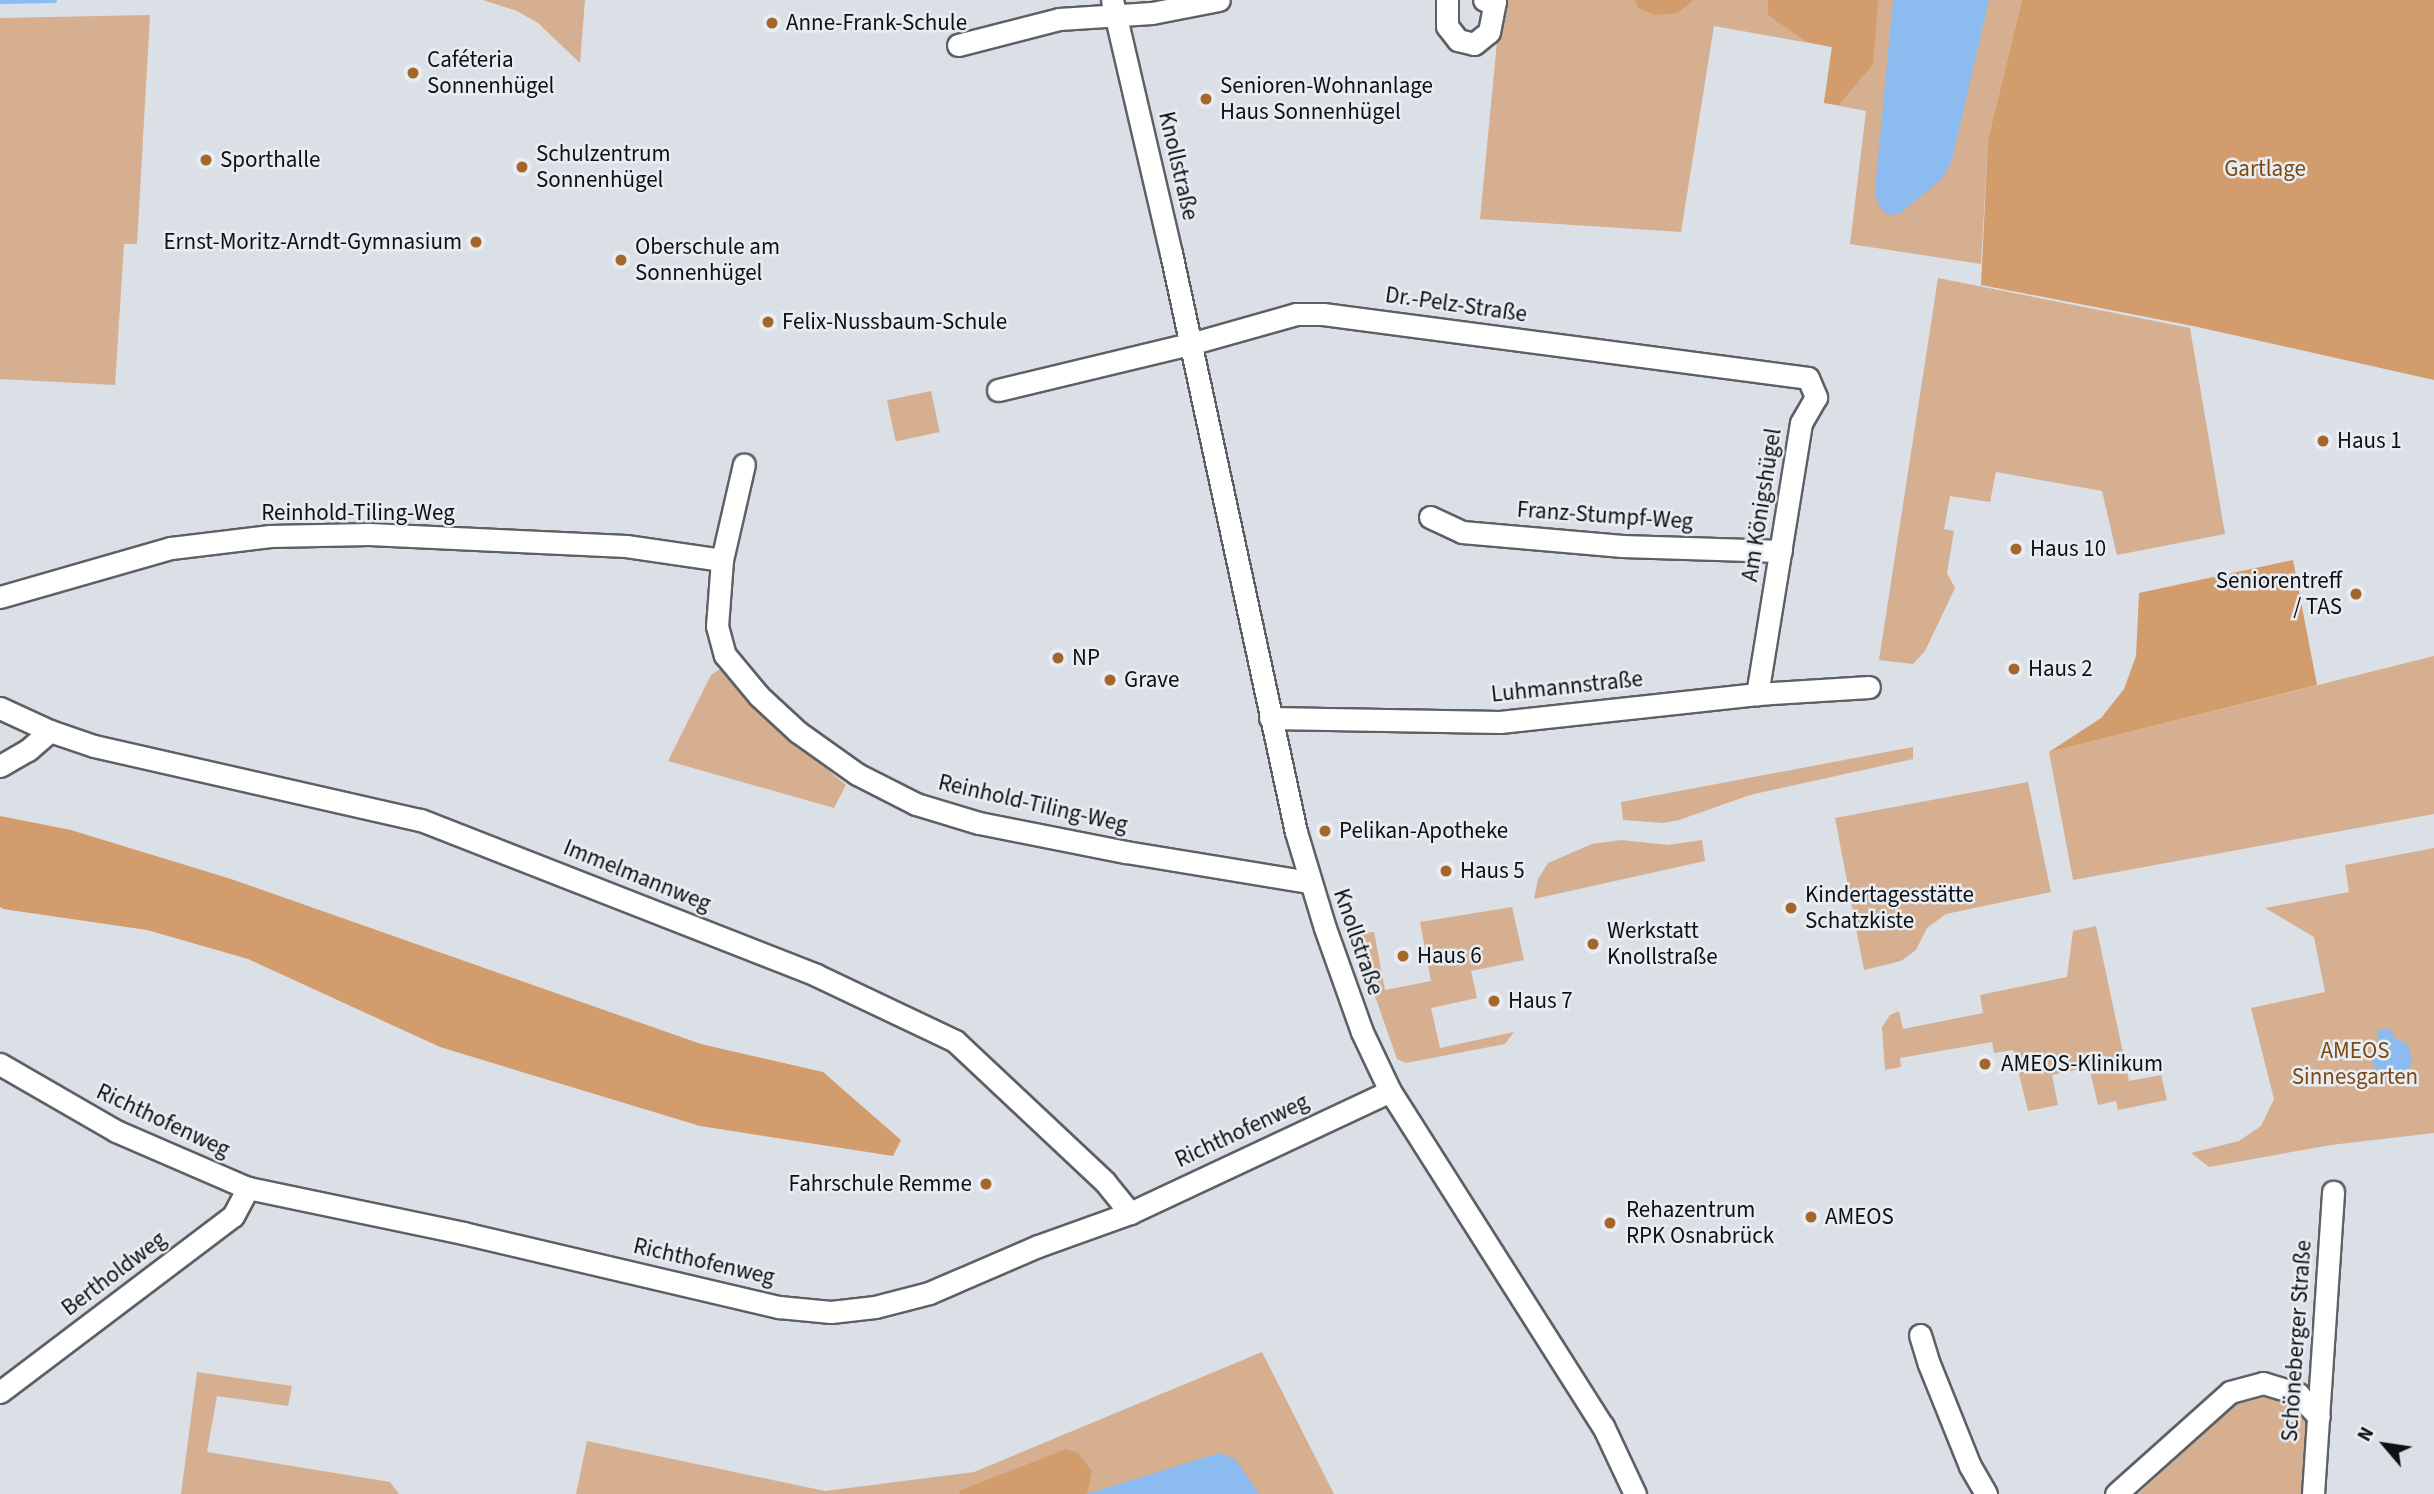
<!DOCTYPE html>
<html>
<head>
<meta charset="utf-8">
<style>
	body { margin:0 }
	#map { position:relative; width:2434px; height:1494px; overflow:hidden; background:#dbe0e6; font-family:"Source Sans 3",sans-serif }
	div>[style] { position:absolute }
	.green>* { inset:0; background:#d5af90; transform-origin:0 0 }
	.forest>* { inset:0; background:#d39c6c }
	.water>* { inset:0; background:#8bbbef }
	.stream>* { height:6px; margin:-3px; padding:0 3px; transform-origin:3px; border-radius:3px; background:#8bbbef }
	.roads { filter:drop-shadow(2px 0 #5d6166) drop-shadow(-2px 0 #5d6166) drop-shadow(0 2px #5d6166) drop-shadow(0 -2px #5d6166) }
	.minor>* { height:21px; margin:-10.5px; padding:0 10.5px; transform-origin:10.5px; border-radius:10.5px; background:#fff }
	.dots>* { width:19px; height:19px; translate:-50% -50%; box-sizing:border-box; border:4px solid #e8edf3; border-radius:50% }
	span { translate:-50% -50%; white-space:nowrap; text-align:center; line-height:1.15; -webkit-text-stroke:5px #e8edf3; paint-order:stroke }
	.poi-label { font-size:23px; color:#0e1012 }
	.left { translate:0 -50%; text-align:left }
	.right { translate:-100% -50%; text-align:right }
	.street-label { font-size:23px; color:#0e1012 }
	.park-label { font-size:23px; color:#7d4912 }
	.north { position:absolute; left:2350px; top:1410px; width:70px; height:70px; -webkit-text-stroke:5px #e8edf3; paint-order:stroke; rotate:299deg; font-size:19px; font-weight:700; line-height:28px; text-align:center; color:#0e1012 }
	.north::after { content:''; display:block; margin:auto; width:24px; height:32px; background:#0e1012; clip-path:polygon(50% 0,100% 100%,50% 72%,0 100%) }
</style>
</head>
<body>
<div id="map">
	<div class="green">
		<i style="clip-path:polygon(483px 0,585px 0,580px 63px,538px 23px,517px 11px)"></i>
		<i style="clip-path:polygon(1501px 0,2022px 0,1988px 139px,1981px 264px,1850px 244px,1866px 111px,1824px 103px,1832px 47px,1714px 26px,1681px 232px,1480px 219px)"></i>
		<i style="clip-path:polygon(150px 15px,137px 244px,124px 244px,115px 385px,0 379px,0 18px)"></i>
		<i style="clip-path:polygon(1938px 278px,2190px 328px,2225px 534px,2117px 555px,2102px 491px,1996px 472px,1990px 502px,1950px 496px,1944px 529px,1954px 531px,1947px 573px,1955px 588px,1925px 651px,1913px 664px,1879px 660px)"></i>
		<i style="left:931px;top:391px;width:42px;height:45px;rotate:78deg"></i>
		<i style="clip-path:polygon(2434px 656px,2434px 814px,2073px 880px,2049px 752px)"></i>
		<i style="clip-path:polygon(720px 669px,751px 706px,846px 785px,834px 808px,668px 761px,711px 675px)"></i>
		<i style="clip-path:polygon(1913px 747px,1913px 759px,1750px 795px,1679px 820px,1663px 823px,1623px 820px,1621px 802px)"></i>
		<i style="clip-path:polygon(2028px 782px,2051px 892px,1946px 914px,1927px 928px,1916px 950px,1901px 961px,1864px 970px,1835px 818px)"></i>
		<i style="clip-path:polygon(1621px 840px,1668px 845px,1702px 840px,1705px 861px,1534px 899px,1538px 879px,1548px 863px,1592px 844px)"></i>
		<i style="clip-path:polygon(2434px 848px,2434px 1133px,2331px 1145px,2209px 1167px,2191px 1153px,2239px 1141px,2261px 1126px,2274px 1099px,2251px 1008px,2325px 992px,2314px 937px,2265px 908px,2349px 892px,2345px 865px)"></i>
		<i style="clip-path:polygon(1512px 907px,1524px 960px,1471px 971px,1477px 998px,1431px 1008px,1440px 1048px,1514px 1032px,1505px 1044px,1406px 1063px,1397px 1059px,1356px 942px,1360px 933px,1374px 932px,1385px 990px,1431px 981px,1420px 922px)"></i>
		<i style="clip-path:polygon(2096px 926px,2129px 1081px,2161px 1075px,2167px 1100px,2118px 1110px,2116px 1101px,2098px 1105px,2089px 1067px,2052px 1075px,2058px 1105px,2028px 1111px,2013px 1050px,1994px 1053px,1992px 1042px,1900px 1058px,1901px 1067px,1885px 1070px,1882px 1027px,1890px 1015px,1899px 1011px,1903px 1029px,1983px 1013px,1980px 995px,2067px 977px,2073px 931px)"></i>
		<i style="clip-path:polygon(1262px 1352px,1334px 1494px,576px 1494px,587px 1441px,825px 1491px,974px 1472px)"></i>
		<i style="clip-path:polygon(197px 1372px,292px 1386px,288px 1406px,217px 1396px,207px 1452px,390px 1482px,399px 1494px,181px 1494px)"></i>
		<i style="clip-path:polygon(2264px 1393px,2294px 1403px,2311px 1422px,2305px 1494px,2138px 1494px,2236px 1404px)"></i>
	</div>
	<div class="forest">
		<i style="clip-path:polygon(1635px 0,1693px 0,1678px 13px,1655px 15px,1638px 8px)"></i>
		<i style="clip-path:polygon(1768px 0,1878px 0,1873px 64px,1839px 105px,1824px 103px,1832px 47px,1807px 42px,1768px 15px)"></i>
		<i style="clip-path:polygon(2022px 0,2434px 0,2434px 380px,2193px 326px,1981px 285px,1988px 139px)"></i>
		<i style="clip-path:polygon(2293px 560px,2317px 685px,2049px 752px,2101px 718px,2124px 689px,2136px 656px,2139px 593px)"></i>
		<i style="clip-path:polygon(0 816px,71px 830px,231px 879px,701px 1044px,823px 1072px,901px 1140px,893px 1156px,700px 1126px,440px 1047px,248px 959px,147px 930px,3px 909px,0 907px)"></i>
		<i style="clip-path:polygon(1066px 1449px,1078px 1453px,1092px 1471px,1087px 1494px,960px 1494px,959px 1491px)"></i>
	</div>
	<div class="water">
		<i style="clip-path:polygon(1893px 0,1989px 0,1952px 160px,1942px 179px,1899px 214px,1890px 215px,1884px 212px,1877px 202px,1875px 189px)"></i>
		<i style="clip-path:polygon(2389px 1028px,2395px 1038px,2408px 1045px,2412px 1063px,2402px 1076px,2379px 1078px,2369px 1054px,2378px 1043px,2377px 1031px)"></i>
		<i style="clip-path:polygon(1219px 1453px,1235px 1459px,1259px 1494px,1087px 1494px)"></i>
	</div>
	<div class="stream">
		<i style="left:0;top:1px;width:54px;rotate:-1.1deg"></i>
	</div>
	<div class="roads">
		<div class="minor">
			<i style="left:1112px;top:0;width:260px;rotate:76.9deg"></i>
			<i style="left:1171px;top:253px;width:592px;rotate:77.82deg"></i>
			<i style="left:1296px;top:832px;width:100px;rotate:73.2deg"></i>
			<i style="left:1325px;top:928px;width:110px;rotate:70.4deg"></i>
			<i style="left:1362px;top:1032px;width:65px;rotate:64.6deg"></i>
			<i style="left:1390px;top:1091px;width:397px;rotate:57.6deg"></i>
			<i style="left:1603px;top:1426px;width:75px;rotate:64.8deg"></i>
			<i style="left:1447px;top:0;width:26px;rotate:90deg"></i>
			<i style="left:1447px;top:26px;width:18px;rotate:52deg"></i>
			<i style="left:1458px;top:40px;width:16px;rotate:14deg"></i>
			<i style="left:1474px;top:44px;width:19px;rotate:-39deg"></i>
			<i style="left:1489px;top:32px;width:31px;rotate:-79deg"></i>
			<i style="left:1495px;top:2px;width:11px;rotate:-170deg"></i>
			<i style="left:958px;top:45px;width:104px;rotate:-14.4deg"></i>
			<i style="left:1059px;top:19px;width:93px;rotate:-3.7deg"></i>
			<i style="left:1152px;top:13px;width:68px;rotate:-11deg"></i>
			<i style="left:998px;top:390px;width:197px;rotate:-13.5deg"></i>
			<i style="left:1190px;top:344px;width:110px;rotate:-15.8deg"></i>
			<i style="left:1296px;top:314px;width:27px"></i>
			<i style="left:1323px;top:314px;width:489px;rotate:7.5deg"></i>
			<i style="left:1808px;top:378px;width:21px;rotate:67deg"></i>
			<i style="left:1816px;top:397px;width:30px;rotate:120deg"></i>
			<i style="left:1801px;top:423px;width:275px;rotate:99.2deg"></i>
			<i style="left:1430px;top:517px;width:35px;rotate:25deg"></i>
			<i style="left:1462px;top:532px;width:161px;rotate:5deg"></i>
			<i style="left:1622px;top:546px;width:159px;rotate:1.8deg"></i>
			<i style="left:722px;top:560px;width:98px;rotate:-77.1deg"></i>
			<i style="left:0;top:597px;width:178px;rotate:-16deg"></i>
			<i style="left:171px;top:548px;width:100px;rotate:-6.9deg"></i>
			<i style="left:270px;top:536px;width:99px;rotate:-1.2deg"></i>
			<i style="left:369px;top:534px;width:257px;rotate:2.7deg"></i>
			<i style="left:626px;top:546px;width:97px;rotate:8.3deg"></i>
			<i style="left:722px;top:560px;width:66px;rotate:94.3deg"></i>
			<i style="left:717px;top:626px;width:30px;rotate:75deg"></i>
			<i style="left:725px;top:655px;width:53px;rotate:50.3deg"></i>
			<i style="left:759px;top:696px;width:53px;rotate:42.7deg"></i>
			<i style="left:798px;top:732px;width:72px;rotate:35.4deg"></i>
			<i style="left:857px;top:774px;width:66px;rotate:27deg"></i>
			<i style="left:916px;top:804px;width:66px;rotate:16.8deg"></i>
			<i style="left:979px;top:823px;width:150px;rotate:11.2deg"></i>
			<i style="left:1126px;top:852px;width:186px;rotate:9.3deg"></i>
			<i style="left:0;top:708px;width:55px;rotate:24.7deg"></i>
			<i style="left:50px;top:731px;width:46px;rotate:18.8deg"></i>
			<i style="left:94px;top:746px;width:335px;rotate:12.8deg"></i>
			<i style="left:421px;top:820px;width:424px;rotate:21.4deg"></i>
			<i style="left:816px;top:975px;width:154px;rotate:25.4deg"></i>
			<i style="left:955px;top:1041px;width:206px;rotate:43.2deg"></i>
			<i style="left:1105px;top:1182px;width:40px;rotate:51deg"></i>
			<i style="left:1270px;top:718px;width:230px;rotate:1deg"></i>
			<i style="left:1500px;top:722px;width:259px;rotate:-6.2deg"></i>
			<i style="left:1757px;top:694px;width:112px;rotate:-3.6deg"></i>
			<i style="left:0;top:766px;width:32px;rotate:-30deg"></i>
			<i style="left:28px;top:750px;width:29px;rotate:-41deg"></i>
			<i style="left:0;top:1064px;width:134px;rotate:30deg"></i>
			<i style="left:116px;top:1131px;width:144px;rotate:23.4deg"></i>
			<i style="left:248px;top:1188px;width:220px;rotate:11.8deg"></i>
			<i style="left:463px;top:1233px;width:325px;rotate:13.2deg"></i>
			<i style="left:779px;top:1307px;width:52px;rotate:5.5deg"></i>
			<i style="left:831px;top:1312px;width:44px;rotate:-6.5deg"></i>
			<i style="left:875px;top:1307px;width:56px;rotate:-14.5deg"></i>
			<i style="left:929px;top:1293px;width:119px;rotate:-23.3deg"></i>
			<i style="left:1038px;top:1246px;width:98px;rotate:-19.7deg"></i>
			<i style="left:1130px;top:1213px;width:287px;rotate:-25.1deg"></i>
			<i style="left:1920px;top:1335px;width:30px;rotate:73deg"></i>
			<i style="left:1929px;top:1364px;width:110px;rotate:68.1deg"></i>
			<i style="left:1970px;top:1466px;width:32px;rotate:60deg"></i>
			<i style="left:0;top:1392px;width:292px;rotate:-37.1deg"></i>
			<i style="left:233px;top:1216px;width:32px;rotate:-62deg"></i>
			<i style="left:2116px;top:1494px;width:153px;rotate:-41.8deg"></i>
			<i style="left:2230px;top:1392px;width:34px;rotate:-15deg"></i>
			<i style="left:2263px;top:1383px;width:37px;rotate:17deg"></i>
			<i style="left:2298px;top:1394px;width:31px;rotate:48deg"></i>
			<i style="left:2313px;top:1494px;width:303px;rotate:-86.2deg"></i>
		</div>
	</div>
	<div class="dots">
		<i style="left:772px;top:23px;background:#a4662b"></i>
		<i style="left:413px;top:73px;background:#a4662b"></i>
		<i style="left:1206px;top:99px;background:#a4662b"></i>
		<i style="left:206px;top:160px;background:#a4662b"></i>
		<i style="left:522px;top:167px;background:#a4662b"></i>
		<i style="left:476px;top:242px;background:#a4662b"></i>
		<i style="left:621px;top:260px;background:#a4662b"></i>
		<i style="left:768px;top:322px;background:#a4662b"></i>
		<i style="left:2323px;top:441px;background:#a4662b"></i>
		<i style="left:2016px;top:549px;background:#a4662b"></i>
		<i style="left:2356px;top:594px;background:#a4662b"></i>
		<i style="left:1058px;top:658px;background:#a4662b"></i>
		<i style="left:2014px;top:669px;background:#a4662b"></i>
		<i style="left:1110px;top:680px;background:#a4662b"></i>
		<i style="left:1325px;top:831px;background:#a4662b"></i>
		<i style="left:1446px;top:871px;background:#a4662b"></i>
		<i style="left:1791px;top:908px;background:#a4662b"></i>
		<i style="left:1593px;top:944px;background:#a4662b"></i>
		<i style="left:1403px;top:956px;background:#a4662b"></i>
		<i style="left:1494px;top:1001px;background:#a4662b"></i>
		<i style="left:1985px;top:1064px;background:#a4662b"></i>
		<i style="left:986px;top:1184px;background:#a4662b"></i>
		<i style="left:1811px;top:1217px;background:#a4662b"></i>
		<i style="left:1610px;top:1223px;background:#a4662b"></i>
	</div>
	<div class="poi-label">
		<span class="left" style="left:786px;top:23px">Anne-Frank-Schule</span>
		<span class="left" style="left:427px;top:73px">Caféteria<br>Sonnenhügel</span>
		<span class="left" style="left:1220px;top:99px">Senioren-Wohnanlage<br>Haus Sonnenhügel</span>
		<span class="left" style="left:536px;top:167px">Schulzentrum<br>Sonnenhügel</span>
		<span class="left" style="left:220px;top:160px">Sporthalle</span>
		<span class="right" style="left:462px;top:242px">Ernst-Moritz-Arndt-Gymnasium</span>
		<span class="left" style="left:635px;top:260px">Oberschule am<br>Sonnenhügel</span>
		<span class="left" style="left:782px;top:322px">Felix-Nussbaum-Schule</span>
		<span class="left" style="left:2337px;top:441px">Haus 1</span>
		<span class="left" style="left:2030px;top:549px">Haus 10</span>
		<span class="right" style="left:2342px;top:594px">Seniorentreff<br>/ TAS</span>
		<span class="left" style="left:1072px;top:658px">NP</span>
		<span class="left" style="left:2028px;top:669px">Haus 2</span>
		<span class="left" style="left:1124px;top:680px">Grave</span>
		<span class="left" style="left:1339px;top:831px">Pelikan-Apotheke</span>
		<span class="left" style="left:1460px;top:871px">Haus 5</span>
		<span class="left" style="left:1805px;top:908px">Kindertagesstätte<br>Schatzkiste</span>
		<span class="left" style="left:1607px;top:944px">Werkstatt<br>Knollstraße</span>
		<span class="left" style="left:1417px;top:956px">Haus 6</span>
		<span class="left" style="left:1508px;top:1001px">Haus 7</span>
		<span class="left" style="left:2001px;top:1064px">AMEOS-Klinikum</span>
		<span class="right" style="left:972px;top:1184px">Fahrschule Remme</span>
		<span class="left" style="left:1626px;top:1223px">Rehazentrum<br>RPK Osnabrück</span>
		<span class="left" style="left:1825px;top:1217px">AMEOS</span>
	</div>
	<div class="street-label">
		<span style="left:1178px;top:166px;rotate:77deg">Knollstraße</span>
		<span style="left:1456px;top:305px;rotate:8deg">Dr.-Pelz-Straße</span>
		<span style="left:1762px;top:505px;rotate:-81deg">Am Königshügel</span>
		<span style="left:358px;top:513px">Reinhold-Tiling-Weg</span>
		<span style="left:1605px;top:516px;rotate:4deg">Franz-Stumpf-Weg</span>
		<span style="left:1567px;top:687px;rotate:-6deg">Luhmannstraße</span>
		<span style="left:1033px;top:804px;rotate:13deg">Reinhold-Tiling-Weg</span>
		<span style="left:637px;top:876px;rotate:22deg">Immelmannweg</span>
		<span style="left:1358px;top:942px;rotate:71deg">Knollstraße</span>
		<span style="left:163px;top:1121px;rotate:25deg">Richthofenweg</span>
		<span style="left:1242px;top:1131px;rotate:-25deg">Richthofenweg</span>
		<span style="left:704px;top:1262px;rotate:13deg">Richthofenweg</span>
		<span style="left:114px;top:1274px;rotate:-37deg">Bertholdweg</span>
		<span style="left:2297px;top:1341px;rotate:-86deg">Schöneberger Straße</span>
	</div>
	<div class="park-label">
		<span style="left:2265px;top:169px">Gartlage</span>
		<span style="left:2355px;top:1064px">AMEOS<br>Sinnesgarten</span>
	</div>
	<div class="north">N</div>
</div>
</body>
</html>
